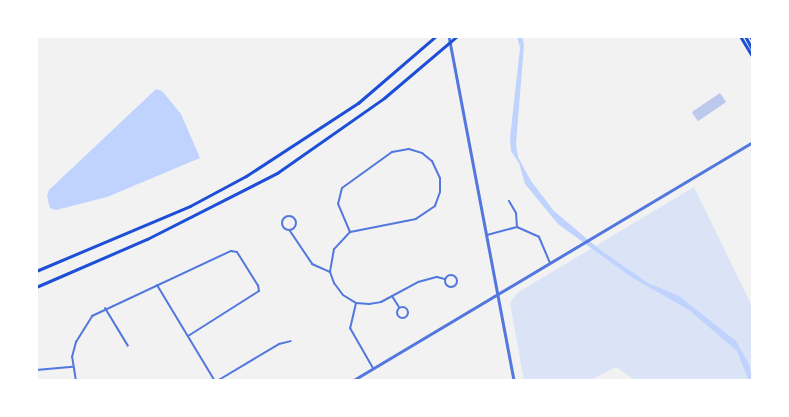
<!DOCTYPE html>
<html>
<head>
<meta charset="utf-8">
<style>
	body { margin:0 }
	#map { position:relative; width:789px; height:417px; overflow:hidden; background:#f2f2f2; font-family:Figtree,sans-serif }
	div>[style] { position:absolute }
	.green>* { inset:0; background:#dbe4f7 }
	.water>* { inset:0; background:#bfd3fe }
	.building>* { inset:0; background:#bdc9ec; transform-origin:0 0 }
	.minor>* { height:2px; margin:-1px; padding:0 1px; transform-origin:1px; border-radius:1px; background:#5277de }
	.minor>.ring { margin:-1px; padding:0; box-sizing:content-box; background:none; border:2px solid #5277de; border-radius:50% }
	.tertiary>* { height:2.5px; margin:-1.25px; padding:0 1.25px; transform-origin:1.25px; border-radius:1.25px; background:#5277de }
	.motorway>* { height:3px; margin:-1.5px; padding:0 1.5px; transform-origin:1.5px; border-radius:1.5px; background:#1d4ed8 }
	span { translate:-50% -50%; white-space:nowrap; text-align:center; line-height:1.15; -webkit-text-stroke:5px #fff; paint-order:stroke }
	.frame { position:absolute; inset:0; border:38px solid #fff; pointer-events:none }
</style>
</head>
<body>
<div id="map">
	<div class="green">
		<i style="clip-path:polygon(694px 187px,753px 308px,753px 381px,636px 381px,616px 367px,589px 381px,524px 381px,510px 303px,517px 293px)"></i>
	</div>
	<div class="water">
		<i style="clip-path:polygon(517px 36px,522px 36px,524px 45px,516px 144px,518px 157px,531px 181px,554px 211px,599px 249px,648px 283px,679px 296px,736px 341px,749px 364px,753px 381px,749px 381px,737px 351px,723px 339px,689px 310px,631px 277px,558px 224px,525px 184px,519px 163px,511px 151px,510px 138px,520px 48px)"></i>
		<i style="clip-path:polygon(156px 89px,162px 91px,181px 114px,200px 158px,107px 197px,56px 210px,50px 208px,47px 196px,49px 190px)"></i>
	</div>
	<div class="building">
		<i style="left:720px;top:93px;width:11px;height:34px;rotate:56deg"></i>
	</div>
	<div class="minor">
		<i class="ring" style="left:282px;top:216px;width:12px;height:12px"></i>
		<i style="left:517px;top:227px;width:24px;rotate:24deg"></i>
		<i style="left:539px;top:237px;width:28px;rotate:67deg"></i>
		<i style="left:290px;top:231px;width:40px;rotate:56deg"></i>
		<i style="left:312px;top:264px;width:20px;rotate:24deg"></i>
		<i style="left:350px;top:232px;width:30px;rotate:-113deg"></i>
		<i style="left:338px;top:204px;width:16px;rotate:-76deg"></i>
		<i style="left:342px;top:188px;width:62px;rotate:-35.8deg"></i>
		<i style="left:392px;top:152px;width:17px;rotate:-10deg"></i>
		<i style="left:409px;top:149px;width:14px;rotate:17deg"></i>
		<i style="left:422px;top:153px;width:13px;rotate:39deg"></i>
		<i style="left:432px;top:161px;width:19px;rotate:65deg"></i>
		<i style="left:440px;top:178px;width:14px;rotate:90deg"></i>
		<i style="left:440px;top:192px;width:15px;rotate:110deg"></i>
		<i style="left:435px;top:206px;width:23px;rotate:146deg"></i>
		<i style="left:416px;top:219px;width:67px;rotate:168.9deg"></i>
		<i style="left:350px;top:232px;width:23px;rotate:133deg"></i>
		<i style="left:334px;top:249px;width:23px;rotate:100deg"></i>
		<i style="left:330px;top:272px;width:12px;rotate:70deg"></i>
		<i style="left:334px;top:283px;width:15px;rotate:53deg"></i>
		<i style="left:343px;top:295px;width:15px;rotate:32deg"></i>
		<i style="left:356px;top:303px;width:13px;rotate:4deg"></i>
		<i style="left:369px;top:304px;width:12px;rotate:-9deg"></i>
		<i style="left:381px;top:302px;width:42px;rotate:-28.4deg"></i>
		<i style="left:418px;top:282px;width:20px;rotate:-15deg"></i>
		<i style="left:437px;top:277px;width:8px;rotate:14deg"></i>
		<i style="left:487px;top:235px;width:31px;rotate:-15deg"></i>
		<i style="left:517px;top:227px;width:14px;rotate:-94deg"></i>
		<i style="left:516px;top:213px;width:14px;rotate:-120deg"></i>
		<i class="ring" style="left:445px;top:275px;width:10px;height:10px"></i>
		<i style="left:157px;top:285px;width:112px;rotate:58.9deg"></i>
		<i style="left:392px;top:296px;width:13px;rotate:58deg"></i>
		<i style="left:356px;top:303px;width:26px;rotate:103deg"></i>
		<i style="left:350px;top:328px;width:46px;rotate:60.1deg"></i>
		<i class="ring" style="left:396.5px;top:306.5px;width:9px;height:9px"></i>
		<i style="left:105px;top:308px;width:44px;rotate:58.8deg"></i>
		<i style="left:36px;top:370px;width:37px;rotate:-5deg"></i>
		<i style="left:76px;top:381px;width:24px;rotate:-99deg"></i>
		<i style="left:72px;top:357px;width:16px;rotate:-75deg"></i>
		<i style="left:76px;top:342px;width:31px;rotate:-58deg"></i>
		<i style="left:92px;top:316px;width:153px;rotate:-25.1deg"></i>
		<i style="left:231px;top:251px;width:6px;rotate:9deg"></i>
		<i style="left:237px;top:252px;width:39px;rotate:58deg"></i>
		<i style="left:258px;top:285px;width:6px;rotate:81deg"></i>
		<i style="left:259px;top:291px;width:84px;rotate:147.6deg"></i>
		<i style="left:217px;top:381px;width:72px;rotate:-30.8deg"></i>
		<i style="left:279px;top:344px;width:12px;rotate:-14deg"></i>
	</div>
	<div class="tertiary">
		<i style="left:449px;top:36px;width:351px;rotate:79.3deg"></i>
		<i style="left:352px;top:381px;width:467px;rotate:-30.8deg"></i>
	</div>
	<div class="motorway">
		<i style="left:740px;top:36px;width:26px;rotate:59deg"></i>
		<i style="left:745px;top:36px;width:17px;rotate:62deg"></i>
		<i style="left:750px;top:36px;width:6px;rotate:59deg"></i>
		<i style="left:36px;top:271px;width:167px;rotate:-22.9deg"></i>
		<i style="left:190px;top:206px;width:64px;rotate:-28.2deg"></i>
		<i style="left:246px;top:176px;width:134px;rotate:-33.1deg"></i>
		<i style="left:358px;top:103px;width:103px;rotate:-40.7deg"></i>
		<i style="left:36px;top:287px;width:121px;rotate:-23.4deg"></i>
		<i style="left:147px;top:239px;width:146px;rotate:-26.9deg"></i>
		<i style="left:277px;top:173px;width:131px;rotate:-35deg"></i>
		<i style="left:384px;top:98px;width:96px;rotate:-40.3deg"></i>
	</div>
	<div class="frame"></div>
</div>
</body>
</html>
